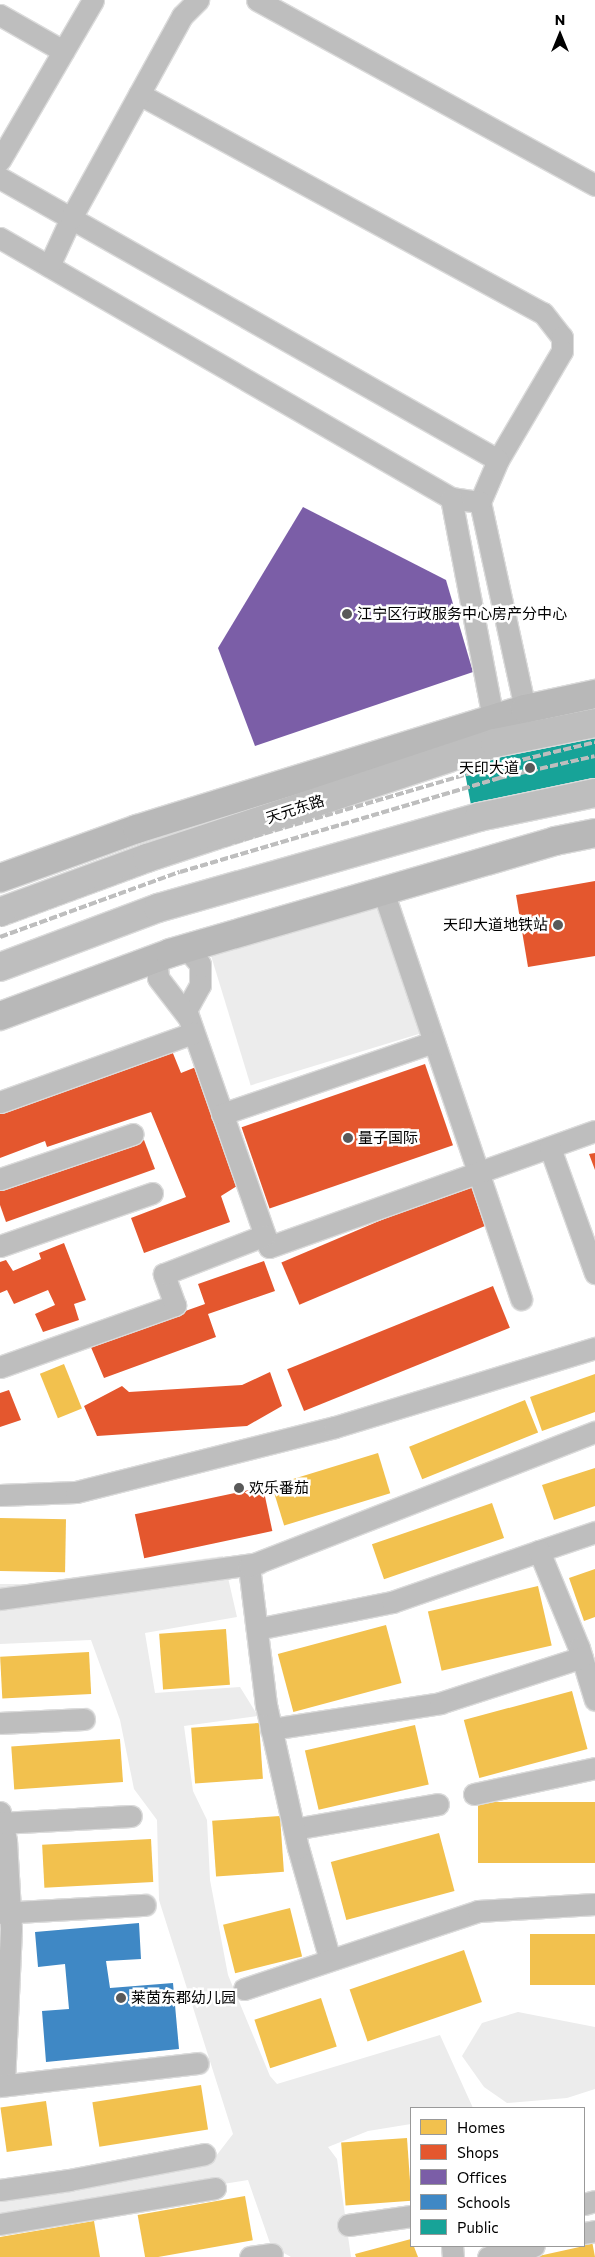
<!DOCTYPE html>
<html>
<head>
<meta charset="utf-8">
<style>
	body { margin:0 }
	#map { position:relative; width:595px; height:2257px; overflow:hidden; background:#fff; font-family:Commissioner,"Noto Sans SC",sans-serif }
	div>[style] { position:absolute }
	.green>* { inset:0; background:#ececec; transform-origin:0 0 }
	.homes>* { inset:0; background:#f2c14e; transform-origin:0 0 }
	.shops>* { inset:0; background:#e4572e; transform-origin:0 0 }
	.offices>* { inset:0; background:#7b5ea7 }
	.schools>* { inset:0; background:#3f88c5 }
	.public>* { inset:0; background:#17a398 }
	.roads { filter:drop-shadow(1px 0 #dbdbdb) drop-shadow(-1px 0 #dbdbdb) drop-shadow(0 1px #dbdbdb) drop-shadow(0 -1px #dbdbdb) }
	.street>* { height:21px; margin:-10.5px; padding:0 10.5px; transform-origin:10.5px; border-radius:10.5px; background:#bebebe }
	.secondary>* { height:28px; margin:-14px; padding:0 14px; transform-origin:14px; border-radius:14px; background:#b8b8b8 }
	.highway>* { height:28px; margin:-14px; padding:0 14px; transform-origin:14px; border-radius:14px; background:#bebebe }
	.rail>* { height:4px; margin-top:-2px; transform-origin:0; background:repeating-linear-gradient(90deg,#bebebe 0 8px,transparent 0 10.5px) }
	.dots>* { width:14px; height:14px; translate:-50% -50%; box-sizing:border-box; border:2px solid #fff; border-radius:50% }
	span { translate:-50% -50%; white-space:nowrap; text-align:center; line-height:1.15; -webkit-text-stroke:5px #fff; paint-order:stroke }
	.poi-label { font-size:15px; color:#000 }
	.left { translate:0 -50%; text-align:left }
	.right { translate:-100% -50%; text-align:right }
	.street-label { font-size:15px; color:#000 }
	.legend { position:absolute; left:410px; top:2107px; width:175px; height:140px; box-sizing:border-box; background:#fff; border:1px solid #999; margin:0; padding:6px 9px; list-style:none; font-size:15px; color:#000 }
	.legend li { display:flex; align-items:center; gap:10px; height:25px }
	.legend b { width:25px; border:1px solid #999 }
	.north { position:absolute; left:535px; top:10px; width:50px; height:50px; -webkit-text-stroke:4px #fff; paint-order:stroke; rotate:0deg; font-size:14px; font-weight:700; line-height:20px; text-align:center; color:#000 }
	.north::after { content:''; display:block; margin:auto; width:18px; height:22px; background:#000; clip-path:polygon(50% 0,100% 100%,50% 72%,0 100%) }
</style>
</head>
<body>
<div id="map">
	<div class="green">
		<i style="left:381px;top:896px;width:143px;height:180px;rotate:73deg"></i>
		<i style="clip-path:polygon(223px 1556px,237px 1617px,145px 1633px,155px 1693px,240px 1687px,258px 1716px,184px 1726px,193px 1791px,207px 1820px,210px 1880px,228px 1975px,270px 2076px,277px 2084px,440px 2035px,473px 2108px,411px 2108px,411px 2124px,368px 2131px,328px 2147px,337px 2159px,351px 2257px,291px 2257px,271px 2246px,248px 2180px,0 2220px,0 2193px,96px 2179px,216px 2156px,233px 2134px,159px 1900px,157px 1820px,134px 1789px,120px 1720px,91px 1640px,0 1644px,0 1584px,26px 1584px)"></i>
		<i style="clip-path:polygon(518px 2012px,595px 2027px,595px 2089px,567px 2098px,507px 2103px,484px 2087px,462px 2056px,482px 2023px)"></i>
	</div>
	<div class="homes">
		<i style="left:64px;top:1364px;width:48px;height:26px;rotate:68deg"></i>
		<i style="clip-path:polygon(595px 1374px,595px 1412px,542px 1431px,530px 1397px)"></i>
		<i style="left:525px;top:1400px;width:35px;height:125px;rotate:68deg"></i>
		<i style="left:378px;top:1453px;width:42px;height:111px;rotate:73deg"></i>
		<i style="clip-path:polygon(595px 1468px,595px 1506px,554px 1520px,542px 1485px)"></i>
		<i style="left:492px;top:1503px;width:37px;height:127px;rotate:71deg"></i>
		<i style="left:0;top:1518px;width:66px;height:53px;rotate:1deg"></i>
		<i style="clip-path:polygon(595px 1569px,595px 1617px,584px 1621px,569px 1578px)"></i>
		<i style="left:538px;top:1586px;width:61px;height:113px;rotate:77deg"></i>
		<i style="left:386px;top:1625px;width:60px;height:112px;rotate:75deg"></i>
		<i style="left:226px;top:1629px;width:56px;height:67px;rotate:86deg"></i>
		<i style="left:89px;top:1652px;width:42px;height:89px;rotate:87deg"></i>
		<i style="left:572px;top:1691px;width:60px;height:112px;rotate:75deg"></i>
		<i style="left:259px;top:1723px;width:56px;height:68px;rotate:86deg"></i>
		<i style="left:415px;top:1725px;width:61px;height:113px;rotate:77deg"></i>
		<i style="left:120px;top:1739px;width:43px;height:109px;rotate:86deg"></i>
		<i style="left:595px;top:1802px;width:61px;height:117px;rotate:90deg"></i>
		<i style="left:280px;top:1816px;width:56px;height:68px;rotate:86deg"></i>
		<i style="left:439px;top:1833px;width:60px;height:112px;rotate:75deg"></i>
		<i style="left:151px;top:1839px;width:43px;height:109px;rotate:87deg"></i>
		<i style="left:290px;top:1908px;width:50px;height:69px;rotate:76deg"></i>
		<i style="left:595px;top:1934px;width:51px;height:65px;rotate:90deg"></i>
		<i style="left:464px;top:1950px;width:55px;height:121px;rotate:71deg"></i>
		<i style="left:321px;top:1998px;width:51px;height:70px;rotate:72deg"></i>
		<i style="left:201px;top:2085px;width:45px;height:110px;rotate:81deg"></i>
		<i style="left:46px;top:2101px;width:45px;height:46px;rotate:82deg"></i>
		<i style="left:407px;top:2138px;width:63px;height:66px;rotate:86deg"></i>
		<i style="left:245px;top:2196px;width:45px;height:109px;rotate:80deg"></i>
		<i style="clip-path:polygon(94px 2221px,100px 2257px,0 2257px,0 2237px)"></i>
		<i style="clip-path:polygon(411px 2239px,418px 2257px,356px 2257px,355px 2254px)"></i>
		<i style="clip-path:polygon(592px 2241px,595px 2257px,534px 2257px,584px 2246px)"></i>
	</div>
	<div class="shops">
		<i style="clip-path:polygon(595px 881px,595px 956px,528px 967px,516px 895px)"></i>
		<i style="clip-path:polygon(170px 1046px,181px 1073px,196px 1067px,237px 1186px,221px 1196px,230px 1222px,144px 1253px,131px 1218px,186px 1197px,151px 1112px,47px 1147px,45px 1141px,0 1158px,0 1110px)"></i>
		<i style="left:425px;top:1064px;width:86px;height:194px;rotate:71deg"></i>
		<i style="clip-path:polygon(144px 1140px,155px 1169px,6px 1222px,0 1205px,0 1191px)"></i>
		<i style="clip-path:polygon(595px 1153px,595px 1170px,589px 1154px)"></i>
		<i style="left:471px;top:1182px;width:46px;height:206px;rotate:67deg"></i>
		<i style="clip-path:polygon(64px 1243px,86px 1300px,74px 1304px,79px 1320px,43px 1332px,35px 1314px,55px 1305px,48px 1290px,14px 1304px,7px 1290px,0 1293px,0 1262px,6px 1260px,13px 1271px,41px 1259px,39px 1253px)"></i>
		<i style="clip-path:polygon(264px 1261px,275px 1291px,208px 1314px,216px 1337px,104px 1378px,90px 1345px,205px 1304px,198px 1284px)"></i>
		<i style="left:493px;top:1286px;width:45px;height:222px;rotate:68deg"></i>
		<i style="clip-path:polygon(270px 1372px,282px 1406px,247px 1426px,97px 1436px,84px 1406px,122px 1386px,129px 1392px,242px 1385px)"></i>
		<i style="clip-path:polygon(9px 1390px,21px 1420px,0 1427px,0 1393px)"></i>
		<i style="left:263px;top:1487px;width:45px;height:131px;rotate:78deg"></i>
	</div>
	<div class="offices">
		<i style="clip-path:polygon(303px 507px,446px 580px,473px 672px,255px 746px,218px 648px)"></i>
	</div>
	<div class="schools">
		<i style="clip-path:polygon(139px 1923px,141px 1959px,106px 1961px,110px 1988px,173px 1983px,179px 2049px,46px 2062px,42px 2011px,69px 2009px,65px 1964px,38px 1967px,35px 1932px)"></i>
	</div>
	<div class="public">
		<i style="clip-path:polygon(595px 723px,595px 780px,471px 805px,462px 757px)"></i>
	</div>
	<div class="roads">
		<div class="street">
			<i style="left:257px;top:0;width:385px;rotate:28.7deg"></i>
			<i style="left:0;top:15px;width:73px;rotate:29.7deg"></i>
			<i style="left:139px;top:94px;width:460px;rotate:28.5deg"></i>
			<i style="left:543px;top:313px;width:31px;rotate:52deg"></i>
			<i style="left:562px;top:337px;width:14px;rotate:90deg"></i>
			<i style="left:562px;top:351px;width:126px;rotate:120.4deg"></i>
			<i style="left:498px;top:460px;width:46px;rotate:113.2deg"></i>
			<i style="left:480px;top:502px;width:212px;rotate:77.7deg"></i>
			<i style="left:0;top:160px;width:185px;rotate:-59.8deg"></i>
			<i style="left:0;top:178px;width:572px;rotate:29.52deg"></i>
			<i style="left:0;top:238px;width:521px;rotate:29.96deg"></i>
			<i style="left:451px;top:498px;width:29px;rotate:8deg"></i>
			<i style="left:49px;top:266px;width:53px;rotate:-65.4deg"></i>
			<i style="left:71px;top:218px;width:230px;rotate:-61.2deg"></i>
			<i style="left:182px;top:16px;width:23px;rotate:-45deg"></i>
			<i style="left:451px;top:498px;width:225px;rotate:79.2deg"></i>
			<i style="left:383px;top:891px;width:431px;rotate:71.3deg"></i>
			<i style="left:186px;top:948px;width:21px;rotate:49deg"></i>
			<i style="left:200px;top:964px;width:21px;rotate:90deg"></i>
			<i style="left:200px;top:985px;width:29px;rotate:119deg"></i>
			<i style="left:186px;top:1010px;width:251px;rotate:70.7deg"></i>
			<i style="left:269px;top:1247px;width:346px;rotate:-19.6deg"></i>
			<i style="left:156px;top:958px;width:20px;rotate:84deg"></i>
			<i style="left:158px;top:978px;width:49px;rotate:52.4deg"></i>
			<i style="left:0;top:1102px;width:205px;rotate:-19.7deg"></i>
			<i style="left:222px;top:1114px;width:224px;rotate:-18.8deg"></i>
			<i style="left:550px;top:1148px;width:133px;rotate:70.2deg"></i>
			<i style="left:0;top:1179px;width:140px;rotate:-18.7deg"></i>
			<i style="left:0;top:1246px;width:161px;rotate:-19.2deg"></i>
			<i style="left:0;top:1367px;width:186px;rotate:-19.5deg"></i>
			<i style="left:175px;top:1305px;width:33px;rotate:-110deg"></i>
			<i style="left:164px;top:1274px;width:108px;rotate:-21.1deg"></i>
			<i style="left:0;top:1495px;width:76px;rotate:-2.3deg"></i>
			<i style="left:76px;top:1492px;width:267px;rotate:-14.1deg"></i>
			<i style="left:335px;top:1427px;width:272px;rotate:-16.9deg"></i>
			<i style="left:539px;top:1551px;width:59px;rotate:-18.7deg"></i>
			<i style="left:0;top:1599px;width:260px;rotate:-7.9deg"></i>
			<i style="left:257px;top:1629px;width:138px;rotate:-11.3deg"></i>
			<i style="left:392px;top:1602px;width:156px;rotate:-19.1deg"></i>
			<i style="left:539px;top:1551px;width:105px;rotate:67.6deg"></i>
			<i style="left:579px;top:1648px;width:54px;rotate:72.9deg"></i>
			<i style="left:0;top:1723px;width:84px;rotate:-2.7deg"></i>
			<i style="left:271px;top:1729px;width:171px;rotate:-8.7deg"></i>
			<i style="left:440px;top:1703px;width:149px;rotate:-17.9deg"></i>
			<i style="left:474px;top:1794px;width:124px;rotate:-12.1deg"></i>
			<i style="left:0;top:1812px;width:30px;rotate:78deg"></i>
			<i style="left:6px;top:1841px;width:88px;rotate:86.7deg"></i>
			<i style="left:11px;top:1929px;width:156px;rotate:92.6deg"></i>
			<i style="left:0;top:1823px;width:131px;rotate:-3.1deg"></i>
			<i style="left:294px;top:1829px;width:146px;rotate:-9.8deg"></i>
			<i style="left:0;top:1913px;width:145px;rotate:-3.2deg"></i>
			<i style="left:330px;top:1960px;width:116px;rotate:-105.9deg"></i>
			<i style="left:298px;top:1848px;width:147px;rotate:-102.6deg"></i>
			<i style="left:266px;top:1705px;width:140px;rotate:-97deg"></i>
			<i style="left:249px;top:1566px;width:371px;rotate:-21.2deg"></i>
			<i style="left:244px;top:1989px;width:247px;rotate:-18.4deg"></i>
			<i style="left:478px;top:1911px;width:117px;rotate:-3.4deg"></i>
			<i style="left:0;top:2086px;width:199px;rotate:-6.6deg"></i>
			<i style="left:0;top:2190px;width:70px;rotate:-8.2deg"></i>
			<i style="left:69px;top:2180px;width:138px;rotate:-10.8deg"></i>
			<i style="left:584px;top:2204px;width:11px;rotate:-15deg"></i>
			<i style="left:0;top:2224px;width:218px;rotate:-9.5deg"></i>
			<i style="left:348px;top:2225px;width:64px;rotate:-8.1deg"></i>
			<i style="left:584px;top:2233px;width:11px;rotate:-10deg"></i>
			<i style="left:452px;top:2246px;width:11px;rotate:85deg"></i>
			<i style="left:250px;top:2257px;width:22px;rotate:-8deg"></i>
			<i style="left:488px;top:2257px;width:47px;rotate:-13.4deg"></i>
		</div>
		<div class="secondary">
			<i style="left:0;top:878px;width:145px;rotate:-19.7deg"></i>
			<i style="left:137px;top:829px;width:406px;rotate:-17.2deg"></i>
			<i style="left:525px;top:709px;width:72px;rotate:-12.1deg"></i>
			<i style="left:0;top:1016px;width:181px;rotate:-20.3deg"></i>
			<i style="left:170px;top:953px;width:401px;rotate:-16.2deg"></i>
			<i style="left:555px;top:841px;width:41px;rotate:-11.3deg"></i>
		</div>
		<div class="highway">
			<i style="left:0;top:912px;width:157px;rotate:-20.2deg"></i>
			<i style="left:147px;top:858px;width:367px;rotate:-18.3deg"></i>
			<i style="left:495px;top:743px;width:102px;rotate:-11.3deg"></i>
			<i style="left:0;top:967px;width:169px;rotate:-20.5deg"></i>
			<i style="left:158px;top:908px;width:334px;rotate:-15.8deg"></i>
			<i style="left:479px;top:817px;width:118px;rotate:-11.7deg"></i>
		</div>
	</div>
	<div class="rail">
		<i style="left:0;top:925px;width:196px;rotate:-20.3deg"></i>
		<i style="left:184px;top:857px;width:321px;rotate:-16.3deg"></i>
		<i style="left:492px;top:767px;width:106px;rotate:-13.6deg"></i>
		<i style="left:0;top:937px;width:191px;rotate:-19.9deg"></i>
		<i style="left:180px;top:872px;width:333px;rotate:-16.4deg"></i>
		<i style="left:499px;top:778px;width:98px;rotate:-12.9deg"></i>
	</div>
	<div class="dots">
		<i style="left:347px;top:614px;background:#595959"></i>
		<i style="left:530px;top:768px;background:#595959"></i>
		<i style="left:558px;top:925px;background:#595959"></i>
		<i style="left:348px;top:1138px;background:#595959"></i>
		<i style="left:239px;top:1488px;background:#595959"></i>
		<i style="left:121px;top:1998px;background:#595959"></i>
	</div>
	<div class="poi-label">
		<span class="left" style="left:357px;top:614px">江宁区行政服务中心房产分中心</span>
		<span class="right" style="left:519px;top:768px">天印大道</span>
		<span class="right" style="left:548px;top:925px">天印大道地铁站</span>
		<span class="left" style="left:358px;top:1138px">量子国际</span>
		<span class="left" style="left:249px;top:1488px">欢乐番茄</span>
		<span class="left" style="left:131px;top:1998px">莱茵东郡幼儿园</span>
	</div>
	<div class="street-label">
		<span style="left:295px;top:809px;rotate:-18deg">天元东路</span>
	</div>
	<ul class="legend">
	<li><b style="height:14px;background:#f2c14e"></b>Homes</li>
	<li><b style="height:14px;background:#e4572e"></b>Shops</li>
	<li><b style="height:14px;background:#7b5ea7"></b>Offices</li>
	<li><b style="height:14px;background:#3f88c5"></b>Schools</li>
	<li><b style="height:14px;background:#17a398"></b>Public</li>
	</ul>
	<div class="north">N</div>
</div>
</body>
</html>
